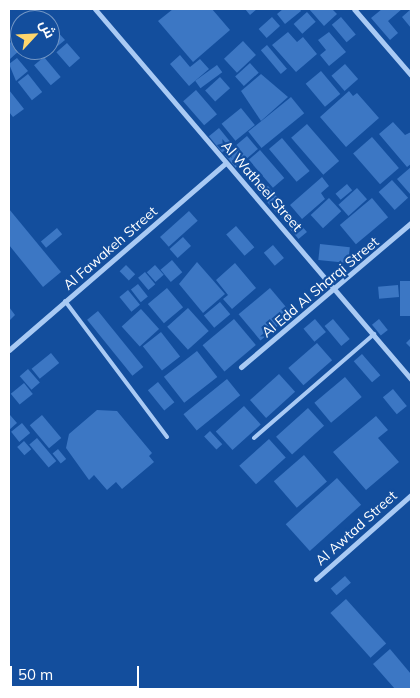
<!DOCTYPE html>
<html>
<head>
<meta charset="utf-8">
<style>
	body { margin:0 }
	#map { position:relative; width:420px; height:698px; overflow:hidden; background:#134e9d; font-family:Mulish,Cairo,sans-serif }
	div>[style] { position:absolute }
	.building>* { inset:0; background:#3c77c4; transform-origin:0 0 }
	.lane>* { height:4px; margin:-2px; padding:0 2px; transform-origin:2px; border-radius:2px; background:#a9caf4 }
	.street>* { height:5px; margin:-2.5px; padding:0 2.5px; transform-origin:2.5px; border-radius:2.5px; background:#a9caf4 }
	span { translate:-50% -50%; white-space:nowrap; text-align:center; line-height:1.15; -webkit-text-stroke:4.5px #134e9d; paint-order:stroke }
	.street-label { font-size:14px; color:#fff }
	.frame { position:absolute; inset:0; border:10px solid #fff; pointer-events:none }
	.north { position:absolute; left:10px; top:10px; width:50px; height:50px; box-sizing:border-box; background:#134e9d; border:1px solid #7195c4; border-radius:50%; rotate:65deg; font-size:14px; font-weight:700; line-height:20px; text-align:center; color:#fff }
	.north::after { content:''; display:block; margin:auto; width:18px; height:22px; background:#ffd66c; clip-path:polygon(50% 0,100% 100%,50% 72%,0 100%) }
	.scale { position:absolute; left:10px; top:666px; width:129px; height:22px; box-sizing:border-box; border:2px solid #fff; border-top:0; padding-left:6px; font-size:15px; line-height:18px; white-space:nowrap; color:#fff; -webkit-text-stroke:4px #134e9d; paint-order:stroke }
</style>
</head>
<body>
<div id="map">
	<div class="building">
		<i style="clip-path:polygon(173px 9px,212px 9px,230px 30px,193px 62px,158px 21px)"></i>
		<i style="clip-path:polygon(245px 9px,257px 9px,250px 15px)"></i>
		<i style="clip-path:polygon(283px 9px,300px 9px,301px 11px,285px 24px,277px 14px)"></i>
		<i style="clip-path:polygon(309px 9px,332px 9px,337px 14px,324px 26px)"></i>
		<i style="clip-path:polygon(382px 9px,402px 9px,388px 21px,398px 33px,390px 40px,371px 18px)"></i>
		<i style="clip-path:polygon(411px 9px,411px 28px,402px 17px)"></i>
		<i style="left:307px;top:12px;width:13px;height:18px;rotate:48deg"></i>
		<i style="clip-path:polygon(44px 13px,49px 20px,36px 20px)"></i>
		<i style="left:272px;top:17px;width:12px;height:18px;rotate:48deg"></i>
		<i style="left:341px;top:17px;width:23px;height:12px;rotate:50deg"></i>
		<i style="clip-path:polygon(54px 28px,65px 40px,54px 49px,50px 31px)"></i>
		<i style="clip-path:polygon(288px 32px,297px 42px,303px 37px,317px 54px,296px 72px,272px 45px)"></i>
		<i style="clip-path:polygon(329px 32px,346px 52px,329px 66px,320px 55px,326px 50px,318px 40px)"></i>
		<i style="clip-path:polygon(13px 40px,20px 50px,10px 59px,9px 44px)"></i>
		<i style="left:243px;top:41px;width:19px;height:26px;rotate:47deg"></i>
		<i style="left:67px;top:43px;width:20px;height:14px;rotate:49deg"></i>
		<i style="left:267px;top:45px;width:31px;height:8px;rotate:50deg"></i>
		<i style="clip-path:polygon(29px 50px,46px 50px,47px 51px,37px 60px)"></i>
		<i style="clip-path:polygon(180px 55px,190px 67px,200px 59px,209px 69px,189px 86px,170px 64px)"></i>
		<i style="left:44px;top:57px;width:26px;height:13px;rotate:50deg"></i>
		<i style="clip-path:polygon(17px 58px,28px 71px,16px 81px,9px 64px)"></i>
		<i style="left:250px;top:63px;width:13px;height:20px;rotate:48deg"></i>
		<i style="left:345px;top:64px;width:20px;height:18px;rotate:49deg"></i>
		<i style="left:217px;top:65px;width:9px;height:27px;rotate:54deg"></i>
		<i style="left:321px;top:71px;width:30px;height:20px;rotate:50deg"></i>
		<i style="left:28px;top:74px;width:23px;height:13px;rotate:52deg"></i>
		<i style="clip-path:polygon(261px 74px,288px 97px,261px 121px,241px 91px)"></i>
		<i style="left:220px;top:77px;width:15px;height:20px;rotate:48deg"></i>
		<i style="clip-path:polygon(9px 90px,24px 109px,13px 117px,9px 112px)"></i>
		<i style="left:196px;top:90px;width:32px;height:17px;rotate:49deg"></i>
		<i style="clip-path:polygon(349px 91px,353px 96px,357px 93px,379px 118px,346px 147px,320px 117px)"></i>
		<i style="left:291px;top:97px;width:21px;height:55px;rotate:51deg"></i>
		<i style="left:241px;top:108px;width:22px;height:25px;rotate:51deg"></i>
		<i style="clip-path:polygon(393px 122px,405px 135px,411px 132px,411px 164px,407px 167px,379px 134px)"></i>
		<i style="left:307px;top:124px;width:49px;height:21px;rotate:49deg"></i>
		<i style="left:219px;top:128px;width:21px;height:13px;rotate:51deg"></i>
		<i style="left:247px;top:136px;width:17px;height:29px;rotate:50deg"></i>
		<i style="left:372px;top:137px;width:41px;height:25px;rotate:49deg"></i>
		<i style="left:282px;top:138px;width:43px;height:17px;rotate:50deg"></i>
		<i style="left:260px;top:150px;width:37px;height:15px;rotate:49deg"></i>
		<i style="clip-path:polygon(411px 167px,411px 195px,397px 179px)"></i>
		<i style="clip-path:polygon(322px 177px,329px 186px,321px 193px,325px 199px,302px 219px,290px 205px)"></i>
		<i style="left:392px;top:180px;width:24px;height:18px;rotate:48deg"></i>
		<i style="left:347px;top:184px;width:8px;height:15px;rotate:50deg"></i>
		<i style="left:268px;top:186px;width:33px;height:11px;rotate:50deg"></i>
		<i style="left:357px;top:188px;width:15px;height:25px;rotate:48deg"></i>
		<i style="left:329px;top:198px;width:18px;height:25px;rotate:47deg"></i>
		<i style="left:372px;top:198px;width:25px;height:42px;rotate:50deg"></i>
		<i style="clip-path:polygon(9px 209px,61px 272px,43px 287px,9px 245px)"></i>
		<i style="left:189px;top:211px;width:13px;height:39px;rotate:48deg"></i>
		<i style="left:296px;top:219px;width:17px;height:11px;rotate:50deg"></i>
		<i style="left:236px;top:226px;width:28px;height:13px;rotate:49deg"></i>
		<i style="left:57px;top:228px;width:8px;height:21px;rotate:50deg"></i>
		<i style="left:183px;top:237px;width:12px;height:18px;rotate:48deg"></i>
		<i style="left:320px;top:244px;width:30px;height:16px;rotate:6deg"></i>
		<i style="left:273px;top:245px;width:17px;height:12px;rotate:50deg"></i>
		<i style="left:172px;top:260px;width:16px;height:15px;rotate:50deg"></i>
		<i style="clip-path:polygon(197px 262px,225px 294px,203px 313px,179px 284px)"></i>
		<i style="clip-path:polygon(235px 263px,256px 288px,232px 309px,223px 299px,228px 295px,216px 280px)"></i>
		<i style="left:126px;top:265px;width:13px;height:9px;rotate:45deg"></i>
		<i style="left:155px;top:265px;width:13px;height:11px;rotate:48deg"></i>
		<i style="left:145px;top:272px;width:16px;height:9px;rotate:50deg"></i>
		<i style="left:411px;top:281px;width:35px;height:11px;rotate:90deg"></i>
		<i style="left:138px;top:284px;width:16px;height:9px;rotate:52deg"></i>
		<i style="left:398px;top:285px;width:12px;height:20px;rotate:85deg"></i>
		<i style="left:167px;top:288px;width:25px;height:25px;rotate:50deg"></i>
		<i style="left:270px;top:288px;width:34px;height:41px;rotate:50deg"></i>
		<i style="left:128px;top:290px;width:19px;height:11px;rotate:51deg"></i>
		<i style="left:220px;top:302px;width:16px;height:21px;rotate:50deg"></i>
		<i style="clip-path:polygon(9px 307px,15px 315px,9px 321px)"></i>
		<i style="left:188px;top:308px;width:31px;height:28px;rotate:48deg"></i>
		<i style="left:141px;top:309px;width:27px;height:26px;rotate:48deg"></i>
		<i style="left:98px;top:311px;width:72px;height:14px;rotate:51deg"></i>
		<i style="left:234px;top:319px;width:34px;height:41px;rotate:50deg"></i>
		<i style="left:315px;top:319px;width:17px;height:15px;rotate:50deg"></i>
		<i style="left:333px;top:319px;width:26px;height:11px;rotate:50deg"></i>
		<i style="left:379px;top:319px;width:14px;height:9px;rotate:51deg"></i>
		<i style="left:161px;top:332px;width:31px;height:23px;rotate:52deg"></i>
		<i style="clip-path:polygon(411px 338px,411px 348px,406px 343px)"></i>
		<i style="left:317px;top:343px;width:23px;height:38px;rotate:49deg"></i>
		<i style="left:197px;top:351px;width:33px;height:42px;rotate:52deg"></i>
		<i style="left:51px;top:353px;width:13px;height:25px;rotate:51deg"></i>
		<i style="left:362px;top:354px;width:28px;height:11px;rotate:49deg"></i>
		<i style="left:28px;top:369px;width:18px;height:11px;rotate:49deg"></i>
		<i style="left:279px;top:374px;width:24px;height:39px;rotate:48deg"></i>
		<i style="left:345px;top:377px;width:26px;height:40px;rotate:50deg"></i>
		<i style="left:227px;top:379px;width:21px;height:56px;rotate:51deg"></i>
		<i style="left:158px;top:382px;width:26px;height:13px;rotate:51deg"></i>
		<i style="left:24px;top:383px;width:14px;height:17px;rotate:51deg"></i>
		<i style="left:393px;top:389px;width:22px;height:13px;rotate:51deg"></i>
		<i style="left:244px;top:406px;width:25px;height:38px;rotate:48deg"></i>
		<i style="left:308px;top:408px;width:24px;height:43px;rotate:48deg"></i>
		<i style="clip-path:polygon(97px 410px,117px 411px,152px 453px,149px 456px,154px 462px,122px 489px,116px 482px,107px 490px,94px 475px,89px 480px,66px 448px,69px 434px)"></i>
		<i style="clip-path:polygon(10px 415px,17px 423px,9px 430px,9px 416px)"></i>
		<i style="left:42px;top:415px;width:30px;height:16px;rotate:50deg"></i>
		<i style="clip-path:polygon(376px 416px,388px 430px,378px 438px,399px 462px,366px 490px,333px 452px)"></i>
		<i style="left:22px;top:423px;width:13px;height:14px;rotate:51deg"></i>
		<i style="left:210px;top:431px;width:18px;height:8px;rotate:47deg"></i>
		<i style="left:37px;top:438px;width:30px;height:10px;rotate:50deg"></i>
		<i style="left:269px;top:439px;width:25px;height:40px;rotate:48deg"></i>
		<i style="left:24px;top:441px;width:11px;height:9px;rotate:49deg"></i>
		<i style="left:58px;top:449px;width:13px;height:7px;rotate:51deg"></i>
		<i style="left:304px;top:455px;width:35px;height:40px;rotate:49deg"></i>
		<i style="left:337px;top:478px;width:36px;height:69px;rotate:48deg"></i>
		<i style="left:345px;top:576px;width:9px;height:19px;rotate:49deg"></i>
		<i style="left:346px;top:599px;width:60px;height:21px;rotate:48deg"></i>
		<i style="clip-path:polygon(390px 649px,411px 674px,411px 689px,395px 689px,373px 664px)"></i>
	</div>
	<div class="lane">
		<i style="left:65px;top:301px;width:170px;rotate:53.1deg"></i>
		<i style="left:254px;top:438px;width:159px;rotate:-40.9deg"></i>
	</div>
	<div class="street">
		<i style="left:95px;top:9px;width:487px;rotate:49.5deg"></i>
		<i style="left:354px;top:9px;width:87px;rotate:49.2deg"></i>
		<i style="left:9px;top:350px;width:286px;rotate:-40.8deg"></i>
		<i style="left:241px;top:367px;width:223px;rotate:-40.3deg"></i>
		<i style="left:316px;top:579px;width:127px;rotate:-41.5deg"></i>
	</div>
	<div class="street-label">
		<span style="left:262px;top:186px;rotate:49deg">Al Watheel Street</span>
		<span style="left:110px;top:248px;rotate:-41deg">Al Fawakeh Street</span>
		<span style="left:320px;top:287px;rotate:-40deg">Al Edd Al Sharqi Street</span>
		<span style="left:356px;top:528px;rotate:-42deg">Al Awtad Street</span>
	</div>
	<div class="frame"></div>
	<div class="north">ش</div>
	<div class="scale">50 m</div>
</div>
</body>
</html>
